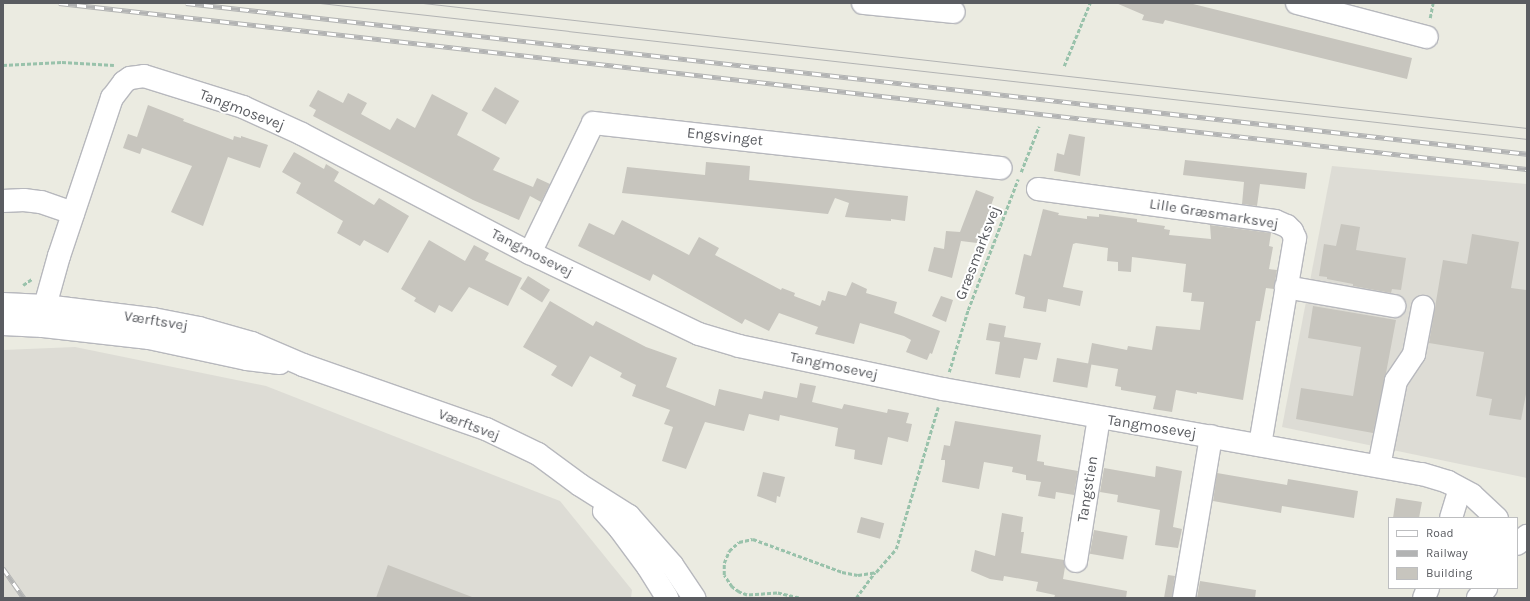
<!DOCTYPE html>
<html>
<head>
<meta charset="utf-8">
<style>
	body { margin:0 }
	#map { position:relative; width:1530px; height:601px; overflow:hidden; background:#ebebe1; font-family:Karla,sans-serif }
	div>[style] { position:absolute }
	.industrial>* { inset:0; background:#dddcd5 }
	.building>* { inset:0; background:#c7c5be; transform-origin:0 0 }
	.path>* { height:2.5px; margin-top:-1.25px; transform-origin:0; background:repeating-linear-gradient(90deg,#99c2ab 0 4px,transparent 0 6px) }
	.roads { filter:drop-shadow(1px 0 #b7b8bd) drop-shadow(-1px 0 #b7b8bd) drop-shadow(0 1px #b7b8bd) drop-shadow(0 -1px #b7b8bd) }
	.minor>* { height:22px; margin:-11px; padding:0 11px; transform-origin:11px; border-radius:11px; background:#fff }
	.tram>* { height:1px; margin:-0.5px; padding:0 0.5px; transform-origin:0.5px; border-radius:0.5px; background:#b2b3b3 }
	.rail>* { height:4.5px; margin-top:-2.25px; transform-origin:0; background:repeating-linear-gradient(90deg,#fff 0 9px,#b2b3b3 0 18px); box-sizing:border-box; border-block:1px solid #b2b3b3 }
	span { translate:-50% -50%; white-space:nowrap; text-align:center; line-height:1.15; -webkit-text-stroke:4px #fff; paint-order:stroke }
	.street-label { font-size:15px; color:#5a5c61 }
	.frame { position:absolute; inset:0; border:4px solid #5a5c61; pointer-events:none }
	.legend { position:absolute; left:1388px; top:517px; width:130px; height:72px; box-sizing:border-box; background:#fff; border:1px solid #bdbec0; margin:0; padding:5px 7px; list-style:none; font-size:12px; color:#5a5c61 }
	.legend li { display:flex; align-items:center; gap:8px; height:20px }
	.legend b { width:20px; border:1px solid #bdbec0 }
</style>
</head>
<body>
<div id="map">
	<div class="industrial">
		<i style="clip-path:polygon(1332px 166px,1527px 184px,1527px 478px,1282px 427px)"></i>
		<i style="clip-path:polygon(75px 347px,266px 386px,560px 501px,632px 590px,631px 598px,3px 598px,3px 350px)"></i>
	</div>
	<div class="building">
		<i style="clip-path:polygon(1116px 3px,1189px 3px,1412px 58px,1407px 79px,1165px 20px,1163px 24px,1142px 20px,1144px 15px)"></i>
		<i style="left:495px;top:87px;width:28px;height:27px;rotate:30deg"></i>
		<i style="clip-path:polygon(318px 90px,343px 103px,348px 93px,367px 103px,361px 114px,390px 130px,397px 118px,415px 128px,432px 94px,468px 113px,457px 135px,500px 158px,493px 170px,533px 187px,537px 178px,550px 184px,541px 202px,530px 196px,519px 220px,473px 200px,313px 116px,316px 110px,309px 106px)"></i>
		<i style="clip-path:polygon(148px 105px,184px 119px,183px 121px,233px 140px,234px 136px,241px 138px,241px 136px,268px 145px,260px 168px,228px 157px,203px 226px,171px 212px,192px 166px,142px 148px,140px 154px,123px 148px,128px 134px,137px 137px)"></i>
		<i style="clip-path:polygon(1069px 134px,1085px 137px,1080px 176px,1054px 171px,1057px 153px,1064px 155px)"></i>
		<i style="clip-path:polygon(294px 152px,324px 169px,326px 164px,339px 172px,334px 181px,374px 205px,379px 198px,409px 216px,388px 253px,364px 240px,360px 246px,337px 233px,343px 221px,296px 193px,301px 183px,282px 172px)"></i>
		<i style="clip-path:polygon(1185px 160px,1307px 173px,1305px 189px,1260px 184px,1257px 206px,1242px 204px,1244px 182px,1183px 175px)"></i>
		<i style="clip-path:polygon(706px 162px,750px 166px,749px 180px,908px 196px,905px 221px,891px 219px,891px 221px,845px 217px,849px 203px,835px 198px,828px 214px,622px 193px,627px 167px,705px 175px)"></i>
		<i style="clip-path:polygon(976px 190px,994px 197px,983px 228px,981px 228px,977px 243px,961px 241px,952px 278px,928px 271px,934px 247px,944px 249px,946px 231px,960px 232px)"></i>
		<i style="clip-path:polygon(1043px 209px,1059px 213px,1058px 215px,1087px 219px,1087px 216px,1099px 217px,1099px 214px,1137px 219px,1137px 222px,1165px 226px,1164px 229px,1170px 230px,1169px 235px,1211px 239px,1210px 225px,1271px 233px,1269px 246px,1273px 247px,1269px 269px,1277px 270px,1274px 289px,1266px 288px,1260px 321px,1256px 321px,1243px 400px,1197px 392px,1197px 394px,1176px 390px,1172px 412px,1153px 409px,1156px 396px,1121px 390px,1121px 387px,1115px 386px,1118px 369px,1088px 364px,1092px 343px,1127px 350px,1128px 346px,1152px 350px,1156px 326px,1200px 330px,1204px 302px,1191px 301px,1192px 293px,1183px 292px,1186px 264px,1132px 257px,1131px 272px,1118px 271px,1118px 262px,1107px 261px,1108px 248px,1076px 243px,1073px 244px,1063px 287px,1083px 291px,1080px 306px,1048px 299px,1046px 312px,1023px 308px,1025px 297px,1015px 294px,1024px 254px,1031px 256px)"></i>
		<i style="clip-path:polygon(622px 220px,689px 255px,699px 237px,719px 248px,715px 255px,781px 290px,782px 288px,795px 293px,794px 296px,820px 306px,822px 300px,825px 301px,828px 291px,846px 296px,852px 282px,867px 289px,866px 293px,897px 302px,894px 313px,940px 331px,932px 354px,930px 353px,927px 360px,906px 352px,911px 340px,904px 336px,860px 323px,854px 344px,815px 334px,818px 327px,779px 313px,769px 331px,745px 319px,742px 324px,653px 274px,650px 281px,578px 246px,589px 223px,614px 235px)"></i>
		<i style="clip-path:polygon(1341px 224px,1360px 227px,1356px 250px,1406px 258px,1401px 290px,1392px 289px,1391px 293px,1353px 286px,1353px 284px,1327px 279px,1327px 277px,1319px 276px,1324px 244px,1336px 246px)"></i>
		<i style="clip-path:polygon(1472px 234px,1519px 242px,1511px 288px,1527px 290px,1527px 389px,1521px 420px,1489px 415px,1492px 399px,1476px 396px,1484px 352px,1429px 343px,1443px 260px,1467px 264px)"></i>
		<i style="clip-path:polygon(429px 240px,465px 261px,474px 245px,489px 253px,485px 260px,522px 278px,508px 306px,469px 287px,452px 312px,439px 305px,435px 313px,414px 301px,416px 298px,401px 289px)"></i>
		<i style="left:528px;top:276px;width:26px;height:15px;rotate:32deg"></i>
		<i style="clip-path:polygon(941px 296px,953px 300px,946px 322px,932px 316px)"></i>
		<i style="clip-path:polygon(550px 301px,593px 326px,596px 321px,646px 347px,677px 358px,666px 387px,715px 406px,719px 389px,762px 399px,764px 391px,797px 398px,800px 383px,816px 386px,812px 402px,842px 409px,844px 404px,887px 413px,888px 409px,909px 413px,906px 423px,912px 424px,908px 442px,888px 437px,882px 465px,854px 459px,855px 450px,835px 446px,838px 428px,780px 415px,779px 421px,749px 414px,744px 431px,705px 422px,686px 469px,662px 461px,673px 427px,664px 424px,670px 410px,632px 396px,636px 385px,620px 377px,622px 373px,590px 356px,572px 387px,551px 375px,557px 366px,523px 347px)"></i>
		<i style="clip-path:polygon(1313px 306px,1396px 320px,1386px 373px,1373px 433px,1296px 419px,1301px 388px,1353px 396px,1361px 347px,1308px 338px)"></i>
		<i style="clip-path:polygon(989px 323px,1006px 326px,1004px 337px,1041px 343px,1037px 360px,1024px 358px,1020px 378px,995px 374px,1000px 342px,986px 340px)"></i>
		<i style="left:1057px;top:358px;width:35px;height:24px;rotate:10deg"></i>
		<i style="clip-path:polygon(955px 421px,1041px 435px,1037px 461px,1044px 462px,1044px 465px,1078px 471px,1074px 495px,1056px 492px,1055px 499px,1038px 496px,1041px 482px,1026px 480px,1026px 475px,1012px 472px,1013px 467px,984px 462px,979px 489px,942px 482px,945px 464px,945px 460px,941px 460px,944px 445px,950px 446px)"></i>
		<i style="clip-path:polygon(1156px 466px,1182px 471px,1173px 527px,1182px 529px,1178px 548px,1155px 545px,1160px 510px,1117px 502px,1118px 495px,1100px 492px,1104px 468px,1155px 477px)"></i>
		<i style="clip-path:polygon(763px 472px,785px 477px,780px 497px,777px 496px,776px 503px,757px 496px)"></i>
		<i style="clip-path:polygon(1217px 473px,1287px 485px,1288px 479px,1358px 491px,1354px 518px,1282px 506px,1281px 513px,1213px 501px)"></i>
		<i style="clip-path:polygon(1396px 498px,1422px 502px,1419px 518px,1393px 518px)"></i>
		<i style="clip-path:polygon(1002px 513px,1023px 517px,1021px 532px,1024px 532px,1021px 553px,1064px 560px,1065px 567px,1063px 579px,1127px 591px,1126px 598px,1054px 598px,1055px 595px,1036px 591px,1038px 582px,1004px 576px,1003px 581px,990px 579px,971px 571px,975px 550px,995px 556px)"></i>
		<i style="left:861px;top:517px;width:24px;height:16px;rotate:15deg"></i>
		<i style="left:1094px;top:530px;width:34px;height:24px;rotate:10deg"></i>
		<i style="clip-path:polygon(388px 565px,472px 597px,472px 598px,376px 598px)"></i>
		<i style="clip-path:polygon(1168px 575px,1175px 576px,1172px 598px,1164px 598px)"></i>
		<i style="clip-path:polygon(1200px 581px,1256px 590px,1255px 598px,1197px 598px)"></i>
	</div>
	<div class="path">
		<i style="left:1430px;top:18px;width:15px;rotate:-79deg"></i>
		<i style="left:3px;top:65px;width:59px;rotate:-2.9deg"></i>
		<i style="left:62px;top:62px;width:52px;rotate:3.3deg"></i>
		<i style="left:1064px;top:66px;width:68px;rotate:-67.6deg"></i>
		<i style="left:1021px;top:172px;width:49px;rotate:-68.6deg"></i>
		<i style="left:23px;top:285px;width:11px;rotate:-34deg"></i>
		<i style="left:949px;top:372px;width:65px;rotate:-73deg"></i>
		<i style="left:968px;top:310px;width:140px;rotate:-69.1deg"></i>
		<i style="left:799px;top:598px;width:23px;rotate:-167deg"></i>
		<i style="left:777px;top:593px;width:30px;rotate:176deg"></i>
		<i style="left:747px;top:595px;width:9px;rotate:-159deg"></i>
		<i style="left:739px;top:592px;width:9px;rotate:-144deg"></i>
		<i style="left:732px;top:587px;width:14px;rotate:-124deg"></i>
		<i style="left:724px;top:575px;width:12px;rotate:-90deg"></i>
		<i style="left:724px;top:563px;width:13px;rotate:-67deg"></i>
		<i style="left:729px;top:551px;width:13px;rotate:-42deg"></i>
		<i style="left:739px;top:542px;width:14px;rotate:-12deg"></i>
		<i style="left:753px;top:539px;width:95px;rotate:20.3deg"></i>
		<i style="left:842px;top:572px;width:16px;rotate:11deg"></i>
		<i style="left:858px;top:575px;width:18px;rotate:-9deg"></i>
		<i style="left:876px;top:572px;width:30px;rotate:-49deg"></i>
		<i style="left:896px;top:549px;width:148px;rotate:-73.5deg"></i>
		<i style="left:856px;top:598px;width:32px;rotate:-54deg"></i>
	</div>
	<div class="roads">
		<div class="minor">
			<i style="left:863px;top:3px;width:91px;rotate:5.6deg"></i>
			<i style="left:1297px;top:3px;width:134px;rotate:14.7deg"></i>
			<i style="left:1038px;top:189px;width:239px;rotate:7.7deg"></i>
			<i style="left:1275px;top:221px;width:13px;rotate:23deg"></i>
			<i style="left:1287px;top:226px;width:7px;rotate:45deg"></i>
			<i style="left:1292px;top:231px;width:8px;rotate:67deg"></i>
			<i style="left:1295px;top:238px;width:210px;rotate:99.6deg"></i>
			<i style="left:3px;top:201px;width:21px;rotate:-3deg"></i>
			<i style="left:24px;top:200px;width:17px;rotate:7deg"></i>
			<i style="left:41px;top:202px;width:34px;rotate:19deg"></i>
			<i style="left:530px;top:253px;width:144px;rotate:-64.1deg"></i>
			<i style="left:593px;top:123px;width:410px;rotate:6.3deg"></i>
			<i style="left:1286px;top:287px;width:110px;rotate:10deg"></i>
			<i style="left:3px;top:304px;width:42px;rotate:2.7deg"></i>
			<i style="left:45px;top:306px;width:109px;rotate:6.9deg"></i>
			<i style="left:153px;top:319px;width:47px;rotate:11.1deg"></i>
			<i style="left:199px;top:328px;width:55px;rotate:15.8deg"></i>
			<i style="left:252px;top:343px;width:56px;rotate:23.3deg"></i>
			<i style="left:303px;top:365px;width:194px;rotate:19.3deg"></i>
			<i style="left:486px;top:429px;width:58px;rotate:25.7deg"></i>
			<i style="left:538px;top:454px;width:52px;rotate:36.4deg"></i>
			<i style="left:580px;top:485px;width:58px;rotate:32.3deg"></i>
			<i style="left:629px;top:516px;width:65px;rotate:48.7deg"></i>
			<i style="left:672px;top:565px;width:40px;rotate:56deg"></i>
			<i style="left:3px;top:324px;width:40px;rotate:2.9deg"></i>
			<i style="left:43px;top:326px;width:107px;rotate:6.5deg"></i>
			<i style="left:149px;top:338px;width:100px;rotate:12.1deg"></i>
			<i style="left:247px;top:359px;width:33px;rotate:7deg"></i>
			<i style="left:43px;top:326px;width:20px;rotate:-84deg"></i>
			<i style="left:45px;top:306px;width:52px;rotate:-74.4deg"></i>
			<i style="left:59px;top:256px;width:167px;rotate:-71.5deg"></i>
			<i style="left:112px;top:98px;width:20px;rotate:-53deg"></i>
			<i style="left:124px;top:82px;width:7px;rotate:-34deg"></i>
			<i style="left:130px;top:78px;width:14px;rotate:-8deg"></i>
			<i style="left:144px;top:76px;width:104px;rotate:17.4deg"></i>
			<i style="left:243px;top:107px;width:65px;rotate:24.6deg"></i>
			<i style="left:302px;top:134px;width:257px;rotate:27.6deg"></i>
			<i style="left:530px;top:253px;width:187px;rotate:25.6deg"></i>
			<i style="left:699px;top:334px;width:42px;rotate:16.7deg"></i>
			<i style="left:739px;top:346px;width:208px;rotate:11.9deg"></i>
			<i style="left:943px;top:389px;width:486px;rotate:10.1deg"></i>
			<i style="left:1422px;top:474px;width:27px;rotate:17deg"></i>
			<i style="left:1448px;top:482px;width:27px;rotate:28deg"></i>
			<i style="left:1472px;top:495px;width:34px;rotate:43deg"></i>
			<i style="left:1379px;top:466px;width:87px;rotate:-78.7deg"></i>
			<i style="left:1396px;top:381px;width:32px;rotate:-56deg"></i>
			<i style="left:1414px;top:354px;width:48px;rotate:-79.2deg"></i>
			<i style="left:604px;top:511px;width:24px;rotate:48deg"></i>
			<i style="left:620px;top:529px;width:47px;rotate:53.6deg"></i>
			<i style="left:648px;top:567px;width:36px;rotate:58deg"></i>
			<i style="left:1451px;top:518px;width:30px;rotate:-73deg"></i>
			<i style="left:1517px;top:544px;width:13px;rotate:-39deg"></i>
			<i style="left:1076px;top:561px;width:145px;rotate:-80.9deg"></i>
			<i style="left:1184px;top:598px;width:164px;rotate:-80.5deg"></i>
			<i style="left:1424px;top:598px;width:11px;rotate:-68deg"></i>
			<i style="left:1478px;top:598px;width:13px;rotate:-51deg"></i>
		</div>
	</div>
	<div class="tram">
		<i style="left:320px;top:3px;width:1215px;rotate:6.43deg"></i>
		<i style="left:423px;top:3px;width:1111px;rotate:6.46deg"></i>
	</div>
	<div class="rail">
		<i style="left:59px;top:3px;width:1477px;rotate:6.45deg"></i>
		<i style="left:186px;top:3px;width:1349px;rotate:6.42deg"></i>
		<i style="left:3px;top:568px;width:37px;rotate:55deg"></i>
	</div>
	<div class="street-label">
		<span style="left:242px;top:110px;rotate:21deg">Tangmosevej</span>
		<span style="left:725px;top:137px;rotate:6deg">Engsvinget</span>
		<span style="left:1214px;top:214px;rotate:9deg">Lille Græsmarksvej</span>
		<span style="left:532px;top:253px;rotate:27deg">Tangmosevej</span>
		<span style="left:978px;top:253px;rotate:-69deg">Græsmarksvej</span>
		<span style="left:156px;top:321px;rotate:9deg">Værftsvej</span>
		<span style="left:834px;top:366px;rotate:12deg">Tangmosevej</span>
		<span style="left:469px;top:425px;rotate:21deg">Værftsvej</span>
		<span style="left:1152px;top:427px;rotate:9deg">Tangmosevej</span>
		<span style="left:1088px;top:489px;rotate:-81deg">Tangstien</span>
	</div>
	<div class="frame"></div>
	<ul class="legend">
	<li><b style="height:5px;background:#fff"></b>Road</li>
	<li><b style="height:5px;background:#b2b3b3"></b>Railway</li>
	<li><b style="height:11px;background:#c7c5be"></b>Building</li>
	</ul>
</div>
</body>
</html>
